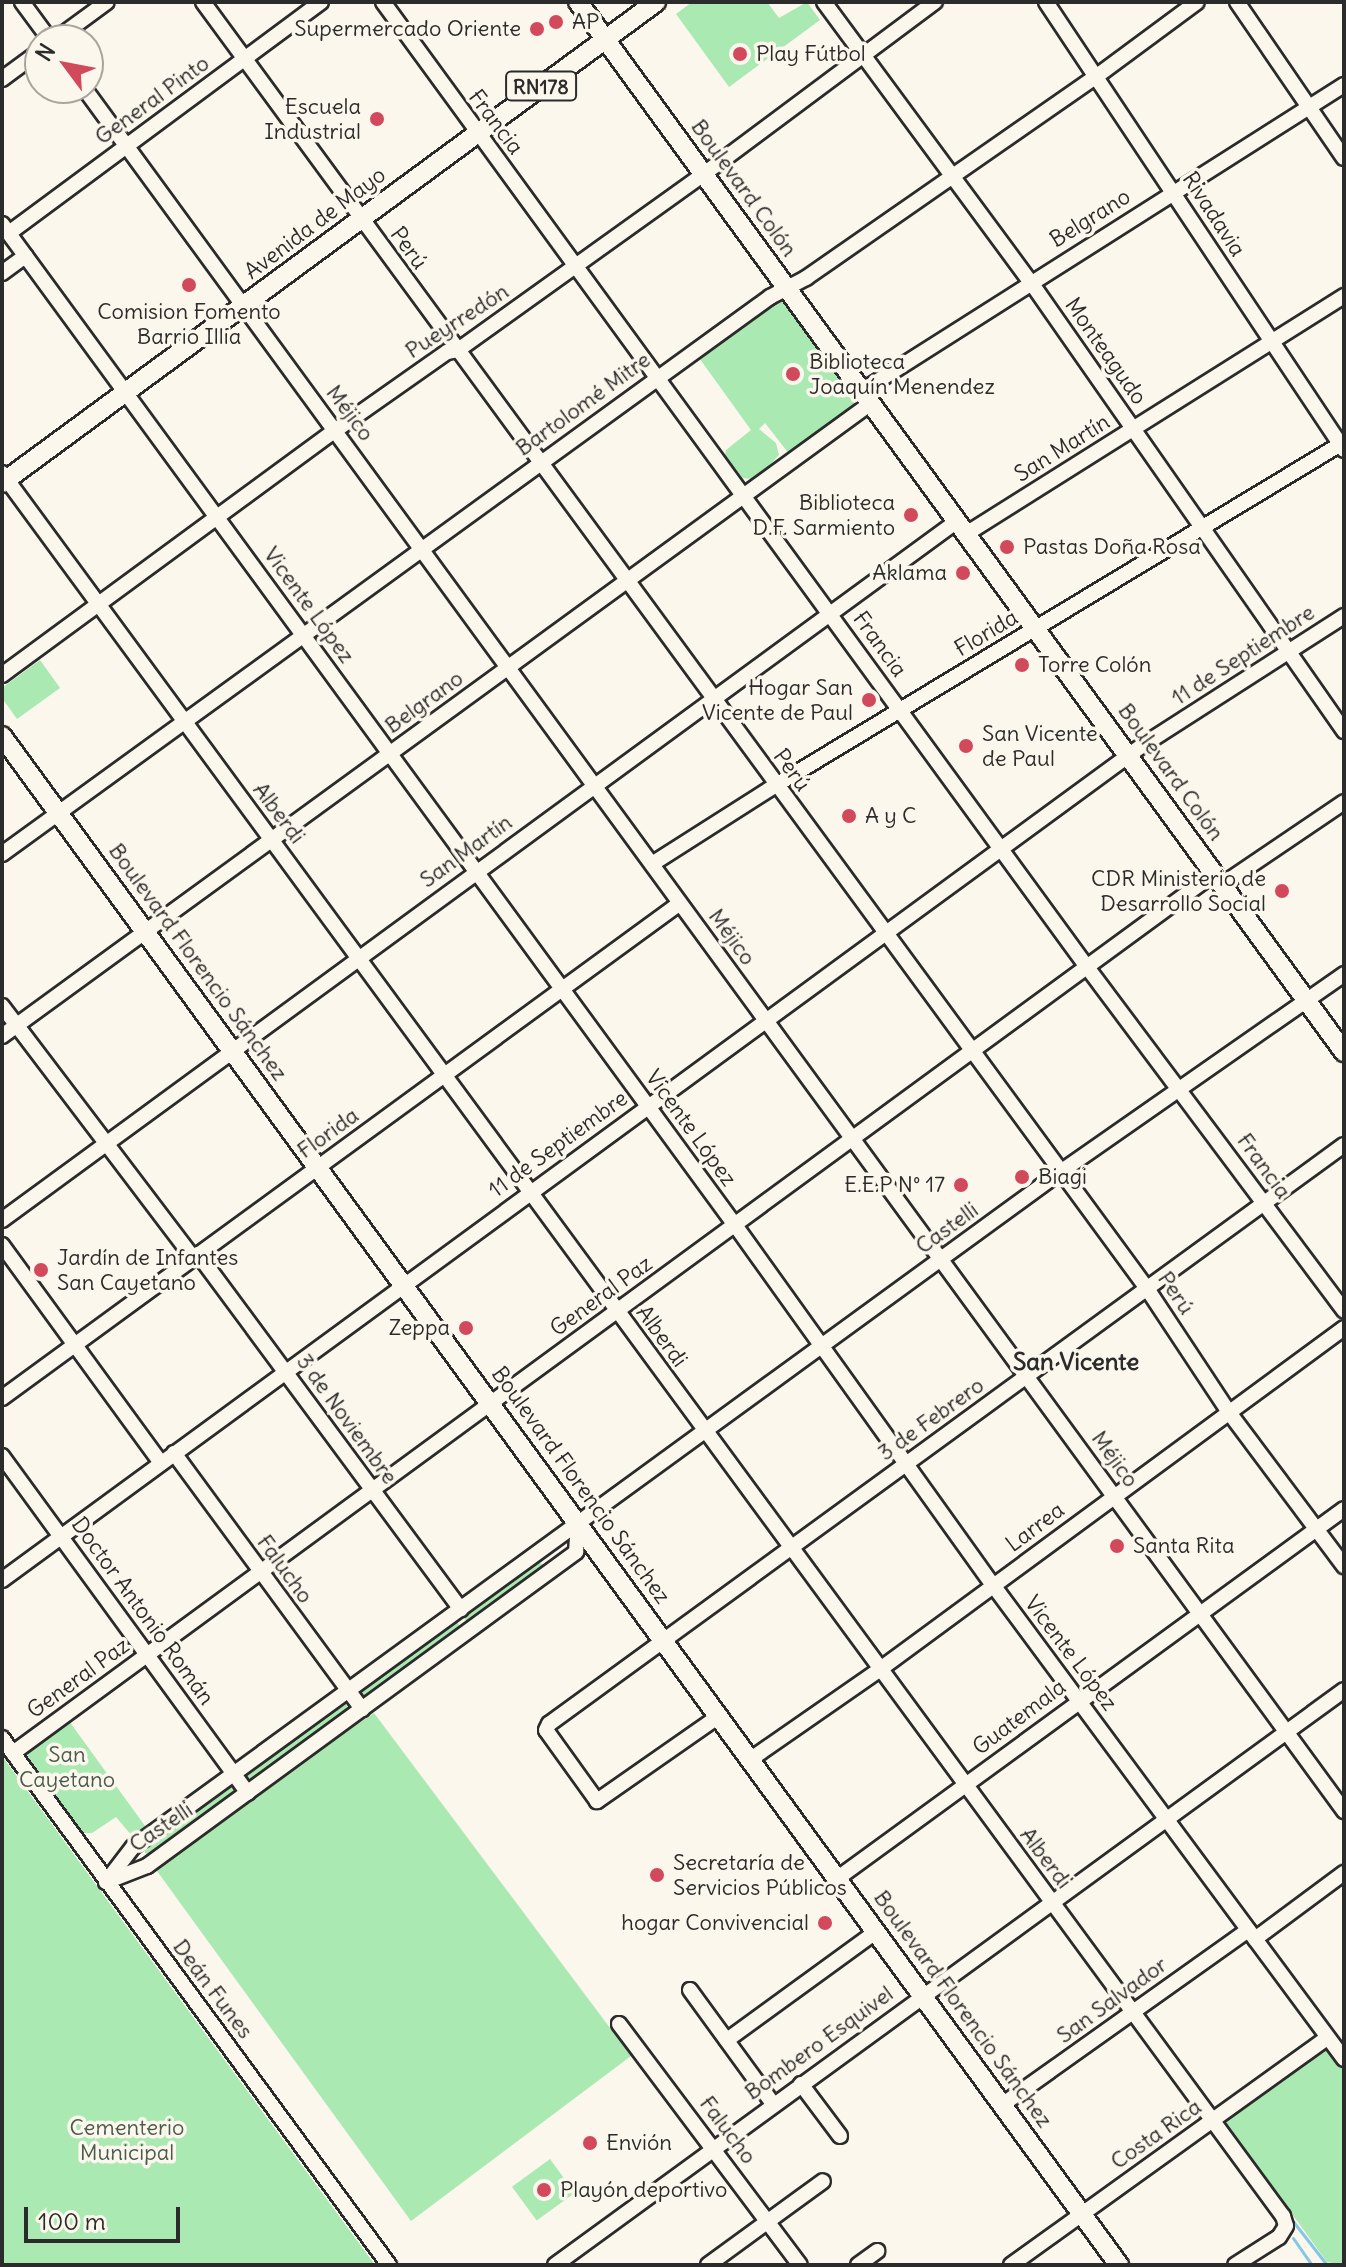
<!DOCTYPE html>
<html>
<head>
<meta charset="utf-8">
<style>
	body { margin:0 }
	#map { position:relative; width:1346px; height:2267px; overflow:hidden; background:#fbf7ec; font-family:Delius,sans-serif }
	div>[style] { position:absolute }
	.green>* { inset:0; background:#aae9b2; transform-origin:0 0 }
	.stream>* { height:3px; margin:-1.5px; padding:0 1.5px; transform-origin:1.5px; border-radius:1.5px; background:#85c7e6 }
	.roads { filter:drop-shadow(2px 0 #2b2b2b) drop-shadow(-2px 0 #2b2b2b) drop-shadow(0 2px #2b2b2b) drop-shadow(0 -2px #2b2b2b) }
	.minor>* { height:14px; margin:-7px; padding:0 7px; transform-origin:7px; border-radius:7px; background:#fbf7ec }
	.major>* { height:18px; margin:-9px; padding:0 9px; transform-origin:9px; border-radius:9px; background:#fbf7ec }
	.dots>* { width:22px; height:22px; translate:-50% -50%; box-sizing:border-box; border:4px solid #fbf7ec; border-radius:50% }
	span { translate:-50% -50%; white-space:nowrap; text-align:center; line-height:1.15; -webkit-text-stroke:7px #fbf7ec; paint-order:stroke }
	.shield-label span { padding:2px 6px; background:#fbf7ec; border:2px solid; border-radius:6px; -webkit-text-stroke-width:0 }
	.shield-label { font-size:20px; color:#2b2b2b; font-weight:700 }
	.poi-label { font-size:22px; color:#2b2b2b }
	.left { translate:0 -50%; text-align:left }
	.right { translate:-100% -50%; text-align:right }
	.street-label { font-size:22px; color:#2b2b2b }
	.park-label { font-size:22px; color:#4b5a4d }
	.neighbourhood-label { font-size:24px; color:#2b2b2b; font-weight:700 }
	.frame { position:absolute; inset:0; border:4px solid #2b2b2b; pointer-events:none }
	.north { position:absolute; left:24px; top:24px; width:80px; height:80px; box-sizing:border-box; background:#fbf7ec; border:2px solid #a8a59f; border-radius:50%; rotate:302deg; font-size:22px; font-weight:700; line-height:32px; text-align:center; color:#2b2b2b }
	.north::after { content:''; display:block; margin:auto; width:28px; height:36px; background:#d1495b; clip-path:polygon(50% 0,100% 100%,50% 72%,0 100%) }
	.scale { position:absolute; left:24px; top:2207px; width:156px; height:36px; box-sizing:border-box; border:4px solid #2b2b2b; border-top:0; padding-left:10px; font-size:24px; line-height:28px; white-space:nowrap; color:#2b2b2b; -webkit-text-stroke:6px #fbf7ec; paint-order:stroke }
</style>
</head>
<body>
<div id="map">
	<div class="green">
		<i style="clip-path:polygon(692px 2px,767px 2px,779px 18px,807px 2px,820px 20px,729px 87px,676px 14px)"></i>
		<i style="clip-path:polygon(779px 300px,787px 305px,854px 398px,854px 405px,790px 455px,765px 423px,759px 429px,776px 443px,779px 455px,763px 472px,751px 479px,743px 478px,725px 455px,726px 450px,751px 430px,697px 355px)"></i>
		<i style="clip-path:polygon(40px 660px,60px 688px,17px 719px,2px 698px,2px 688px)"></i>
		<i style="clip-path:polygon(536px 1561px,542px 1564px,543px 1570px,469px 1625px,461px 1614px)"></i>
		<i style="clip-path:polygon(455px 1619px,463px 1630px,367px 1698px,361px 1695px,361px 1689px)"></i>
		<i style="clip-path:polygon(344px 1702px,350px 1710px,250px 1785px,242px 1774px)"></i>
		<i style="clip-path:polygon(374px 1713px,631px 2056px,411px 2221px,157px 1871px,158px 1867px,251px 1796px)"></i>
		<i style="clip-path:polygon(69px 1721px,148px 1830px,133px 1837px,116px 1817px,92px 1833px,82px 1833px,27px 1761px,29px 1749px)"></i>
		<i style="clip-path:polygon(2px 1756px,113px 1908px,375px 2265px,2px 2265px)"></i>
		<i style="clip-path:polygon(232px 1782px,240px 1793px,152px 1856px,145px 1853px,144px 1846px)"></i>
		<i style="clip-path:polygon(1325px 2047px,1344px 2071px,1344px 2265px,1327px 2262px,1225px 2122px)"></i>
		<i style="left:550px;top:2159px;width:42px;height:47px;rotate:54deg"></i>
	</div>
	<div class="stream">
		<i style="left:1292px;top:2220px;width:57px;rotate:52.1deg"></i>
		<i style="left:1293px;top:2238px;width:33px;rotate:55deg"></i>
	</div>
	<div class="roads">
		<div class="minor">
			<i style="left:22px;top:2px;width:47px;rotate:53.6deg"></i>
			<i style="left:203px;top:2px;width:1597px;rotate:53.73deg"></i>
			<i style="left:1148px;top:1290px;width:145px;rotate:56.5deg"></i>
			<i style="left:1228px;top:1411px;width:194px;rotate:53.2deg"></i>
			<i style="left:383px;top:2px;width:1195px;rotate:53.89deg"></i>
			<i style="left:1087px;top:967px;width:429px;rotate:53.2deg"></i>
			<i style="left:824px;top:2px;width:347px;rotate:53.6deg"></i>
			<i style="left:1030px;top:281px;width:549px;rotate:55.09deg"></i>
			<i style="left:1046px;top:2px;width:538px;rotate:56.37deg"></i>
			<i style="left:1237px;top:2px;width:189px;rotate:55.6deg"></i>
			<i style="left:55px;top:40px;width:64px;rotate:-36.2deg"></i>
			<i style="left:2px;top:79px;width:47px;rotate:-36.4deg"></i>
			<i style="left:84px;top:88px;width:2135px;rotate:53.82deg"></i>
			<i style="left:2px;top:224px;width:1241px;rotate:53.79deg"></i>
			<i style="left:735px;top:1225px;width:443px;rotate:54.4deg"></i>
			<i style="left:993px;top:1585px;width:590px;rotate:53.48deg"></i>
			<i style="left:9px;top:233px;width:388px;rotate:-36.5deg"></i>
			<i style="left:2px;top:273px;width:29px;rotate:-36deg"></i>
			<i style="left:862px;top:391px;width:571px;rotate:-32.41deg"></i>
			<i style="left:2px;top:473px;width:2163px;rotate:53.69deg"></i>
			<i style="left:1283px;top:2216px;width:10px;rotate:73deg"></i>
			<i style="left:1286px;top:2226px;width:13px;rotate:122deg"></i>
			<i style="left:1279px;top:2237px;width:52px;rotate:147.5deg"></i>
			<i style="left:966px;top:534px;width:447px;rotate:-32.2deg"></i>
			<i style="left:2px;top:675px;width:414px;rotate:-36.3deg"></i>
			<i style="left:336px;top:430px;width:136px;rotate:-35.1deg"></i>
			<i style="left:447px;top:352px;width:11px;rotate:-10deg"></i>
			<i style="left:458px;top:350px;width:302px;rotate:-35.6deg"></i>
			<i style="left:704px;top:174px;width:288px;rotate:-36.7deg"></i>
			<i style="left:2px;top:854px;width:949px;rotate:-35.95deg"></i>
			<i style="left:770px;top:297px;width:41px;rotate:-27.8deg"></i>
			<i style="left:806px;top:278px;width:354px;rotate:-34.8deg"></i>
			<i style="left:1097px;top:76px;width:124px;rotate:-36.5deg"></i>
			<i style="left:652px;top:864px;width:147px;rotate:-32.5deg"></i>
			<i style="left:776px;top:785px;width:664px;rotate:-31.13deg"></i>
			<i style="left:1223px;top:884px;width:146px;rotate:-34.1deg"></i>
			<i style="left:2px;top:1006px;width:316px;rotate:52.8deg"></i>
			<i style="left:2px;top:1036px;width:1075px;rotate:-36.07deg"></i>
			<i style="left:2px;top:1220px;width:1183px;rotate:-36.2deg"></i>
			<i style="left:2px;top:1245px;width:270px;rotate:53.9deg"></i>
			<i style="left:198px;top:1254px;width:442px;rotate:53.5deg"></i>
			<i style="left:2px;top:1398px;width:839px;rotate:-36.13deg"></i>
			<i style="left:174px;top:1453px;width:318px;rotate:53.7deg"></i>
			<i style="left:2px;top:1456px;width:417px;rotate:53.9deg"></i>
			<i style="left:2px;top:1580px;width:1414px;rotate:-36.2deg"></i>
			<i style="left:1143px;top:745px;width:239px;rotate:-32.7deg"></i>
			<i style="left:719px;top:1716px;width:149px;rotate:145.1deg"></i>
			<i style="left:597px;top:1801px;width:87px;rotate:-125.7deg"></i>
			<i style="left:546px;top:1730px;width:7px;rotate:-63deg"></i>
			<i style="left:549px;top:1724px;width:983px;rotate:-36.07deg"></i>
			<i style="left:2px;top:1738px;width:654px;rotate:53.71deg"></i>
			<i style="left:13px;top:1753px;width:1490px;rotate:-36.21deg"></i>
			<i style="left:751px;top:1759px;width:156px;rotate:-34.8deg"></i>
			<i style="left:879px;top:1670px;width:577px;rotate:-36.33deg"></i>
			<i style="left:838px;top:1878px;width:626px;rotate:-36.1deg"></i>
			<i style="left:106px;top:1882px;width:44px;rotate:-52.4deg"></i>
			<i style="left:133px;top:1847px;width:1145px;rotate:-36.05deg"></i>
			<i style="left:1059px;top:1173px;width:348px;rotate:-34.9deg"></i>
			<i style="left:106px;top:1882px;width:44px;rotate:-21.3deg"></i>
			<i style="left:147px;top:1866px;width:532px;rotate:-36.2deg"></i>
			<i style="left:576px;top:1552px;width:30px;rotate:-86deg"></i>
			<i style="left:1255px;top:1939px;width:111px;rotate:-36.6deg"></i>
			<i style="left:690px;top:1990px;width:141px;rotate:53.9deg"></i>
			<i style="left:619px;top:2024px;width:301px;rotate:53.1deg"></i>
			<i style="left:727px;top:2040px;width:185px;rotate:-36deg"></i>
			<i style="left:801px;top:2084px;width:65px;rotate:53.1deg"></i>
			<i style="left:1002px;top:2105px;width:302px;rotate:-35.4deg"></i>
			<i style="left:555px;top:2265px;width:976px;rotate:-36.08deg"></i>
			<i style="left:708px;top:2265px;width:142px;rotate:-36.1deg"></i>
			<i style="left:858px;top:2265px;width:24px;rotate:-36deg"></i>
			<i style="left:1011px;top:2265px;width:389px;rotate:-35.7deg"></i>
		</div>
		<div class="major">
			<i style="left:578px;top:2px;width:1300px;rotate:53.89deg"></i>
			<i style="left:2px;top:483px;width:812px;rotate:-36.33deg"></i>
			<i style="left:2px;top:736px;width:1894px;rotate:53.85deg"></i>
		</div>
	</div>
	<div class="dots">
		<i style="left:556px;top:22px;background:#d1495b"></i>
		<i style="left:537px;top:29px;background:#d1495b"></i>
		<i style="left:740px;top:54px;background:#d1495b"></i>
		<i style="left:377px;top:119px;background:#d1495b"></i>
		<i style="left:189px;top:285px;background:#d1495b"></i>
		<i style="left:793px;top:374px;background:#d1495b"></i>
		<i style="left:911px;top:515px;background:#d1495b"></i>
		<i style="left:1007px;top:547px;background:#d1495b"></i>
		<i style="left:963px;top:573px;background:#d1495b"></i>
		<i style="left:1022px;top:665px;background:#d1495b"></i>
		<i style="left:869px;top:700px;background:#d1495b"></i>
		<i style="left:966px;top:746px;background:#d1495b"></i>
		<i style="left:849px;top:816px;background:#d1495b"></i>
		<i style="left:1282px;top:891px;background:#d1495b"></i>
		<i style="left:1022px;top:1177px;background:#d1495b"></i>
		<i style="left:961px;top:1185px;background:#d1495b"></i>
		<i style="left:41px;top:1270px;background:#d1495b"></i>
		<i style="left:466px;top:1328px;background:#d1495b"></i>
		<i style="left:1117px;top:1546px;background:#d1495b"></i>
		<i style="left:657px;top:1875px;background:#d1495b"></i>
		<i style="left:825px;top:1923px;background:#d1495b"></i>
		<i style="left:590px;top:2143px;background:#d1495b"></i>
		<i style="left:544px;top:2190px;background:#d1495b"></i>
	</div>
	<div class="shield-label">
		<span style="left:541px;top:86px">RN178</span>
	</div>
	<div class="poi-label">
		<span class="left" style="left:572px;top:22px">AP</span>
		<span class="right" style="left:521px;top:29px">Supermercado Oriente</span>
		<span class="left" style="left:756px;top:54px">Play Fútbol</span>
		<span class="right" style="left:361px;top:119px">Escuela<br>Industrial</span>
		<span style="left:189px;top:324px">Comision Fomento<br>Barrio Illia</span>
		<span class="left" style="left:809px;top:374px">Biblioteca<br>Joaquín Menendez</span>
		<span class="right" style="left:895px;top:515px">Biblioteca<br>D.F. Sarmiento</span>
		<span class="left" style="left:1023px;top:547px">Pastas Doña Rosa</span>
		<span class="right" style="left:947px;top:573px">Aklama</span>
		<span class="left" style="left:1038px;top:665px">Torre Colón</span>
		<span class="right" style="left:853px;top:700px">Hogar San<br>Vicente de Paul</span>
		<span class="left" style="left:982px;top:746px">San Vicente<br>de Paul</span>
		<span class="left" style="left:865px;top:816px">A y C</span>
		<span class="right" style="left:1266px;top:891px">CDR Ministerio de<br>Desarrollo Social</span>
		<span class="left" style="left:1038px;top:1177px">Biagi</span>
		<span class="right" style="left:945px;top:1185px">E.E.P N° 17</span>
		<span class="left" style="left:57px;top:1270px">Jardín de Infantes<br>San Cayetano</span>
		<span class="right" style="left:450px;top:1328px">Zeppa</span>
		<span class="left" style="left:1133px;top:1546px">Santa Rita</span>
		<span class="left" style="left:673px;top:1875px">Secretaría de<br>Servicios Públicos</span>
		<span class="right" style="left:809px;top:1923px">hogar Convivencial</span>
		<span class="left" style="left:606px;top:2143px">Envión</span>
		<span class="left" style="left:560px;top:2190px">Playón deportivo</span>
	</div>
	<div class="street-label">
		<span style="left:152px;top:100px;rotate:-36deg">General Pinto</span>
		<span style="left:496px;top:122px;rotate:53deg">Francia</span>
		<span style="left:744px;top:188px;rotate:54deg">Boulevard Colón</span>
		<span style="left:1214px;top:214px;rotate:57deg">Rivadavia</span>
		<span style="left:1090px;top:218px;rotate:-32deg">Belgrano</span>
		<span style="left:315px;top:223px;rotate:-37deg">Avenida de Mayo</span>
		<span style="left:409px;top:248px;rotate:54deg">Perú</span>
		<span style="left:457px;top:321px;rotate:-33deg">Pueyrredón</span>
		<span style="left:1106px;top:351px;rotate:55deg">Monteagudo</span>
		<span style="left:583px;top:404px;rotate:-36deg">Bartolomé Mitre</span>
		<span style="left:350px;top:413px;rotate:53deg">Méjico</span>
		<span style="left:1062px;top:448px;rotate:-32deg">San Martín</span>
		<span style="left:309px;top:605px;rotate:54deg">Vicente López</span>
		<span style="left:986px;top:633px;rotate:-31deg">Florida</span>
		<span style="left:880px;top:644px;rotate:54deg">Francia</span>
		<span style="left:1243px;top:655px;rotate:-33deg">11 de Septiembre</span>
		<span style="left:424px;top:702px;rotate:-36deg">Belgrano</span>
		<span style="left:792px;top:770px;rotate:54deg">Perú</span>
		<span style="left:1171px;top:772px;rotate:54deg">Boulevard Colón</span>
		<span style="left:279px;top:813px;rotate:53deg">Alberdi</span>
		<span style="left:466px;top:851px;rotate:-36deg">San Martín</span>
		<span style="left:732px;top:937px;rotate:54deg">Méjico</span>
		<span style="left:198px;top:962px;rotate:54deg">Boulevard Florencio Sánchez</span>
		<span style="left:691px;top:1128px;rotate:54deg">Vicente López</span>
		<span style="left:328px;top:1133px;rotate:-36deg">Florida</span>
		<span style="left:558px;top:1144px;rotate:-36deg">11 de Septiembre</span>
		<span style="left:1264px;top:1166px;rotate:54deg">Francia</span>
		<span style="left:947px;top:1228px;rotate:-36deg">Castelli</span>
		<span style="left:1176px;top:1293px;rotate:56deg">Perú</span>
		<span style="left:601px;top:1296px;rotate:-36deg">General Paz</span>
		<span style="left:662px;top:1336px;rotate:54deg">Alberdi</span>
		<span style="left:347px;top:1419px;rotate:54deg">3 de Noviembre</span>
		<span style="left:931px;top:1419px;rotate:-36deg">3 de Febrero</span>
		<span style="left:1115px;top:1459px;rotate:54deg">Méjico</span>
		<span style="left:581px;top:1485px;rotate:54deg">Boulevard Florencio Sánchez</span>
		<span style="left:1035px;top:1527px;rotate:-37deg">Larrea</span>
		<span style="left:285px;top:1569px;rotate:54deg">Falucho</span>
		<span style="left:143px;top:1611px;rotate:54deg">Doctor Antonio Román</span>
		<span style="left:1071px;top:1653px;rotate:53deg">Vicente López</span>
		<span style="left:78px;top:1678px;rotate:-36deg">General Paz</span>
		<span style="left:1019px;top:1717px;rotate:-37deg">Guatemala</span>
		<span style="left:161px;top:1827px;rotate:-34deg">Castelli</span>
		<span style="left:1046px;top:1858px;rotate:53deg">Alberdi</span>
		<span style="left:213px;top:1989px;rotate:53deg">Deán Funes</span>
		<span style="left:1112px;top:2000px;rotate:-36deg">San Salvador</span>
		<span style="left:963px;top:2009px;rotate:54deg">Boulevard Florencio Sánchez</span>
		<span style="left:819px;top:2043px;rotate:-36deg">Bombero Esquivel</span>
		<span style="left:728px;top:2130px;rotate:53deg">Falucho</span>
		<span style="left:1156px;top:2134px;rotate:-35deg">Costa Rica</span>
	</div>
	<div class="park-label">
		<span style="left:67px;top:1767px">San<br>Cayetano</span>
		<span style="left:127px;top:2140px">Cementerio<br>Municipal</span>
	</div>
	<div class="neighbourhood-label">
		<span style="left:1076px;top:1362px">San Vicente</span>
	</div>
	<div class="frame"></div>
	<div class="north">N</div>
	<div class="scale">100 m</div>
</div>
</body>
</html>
